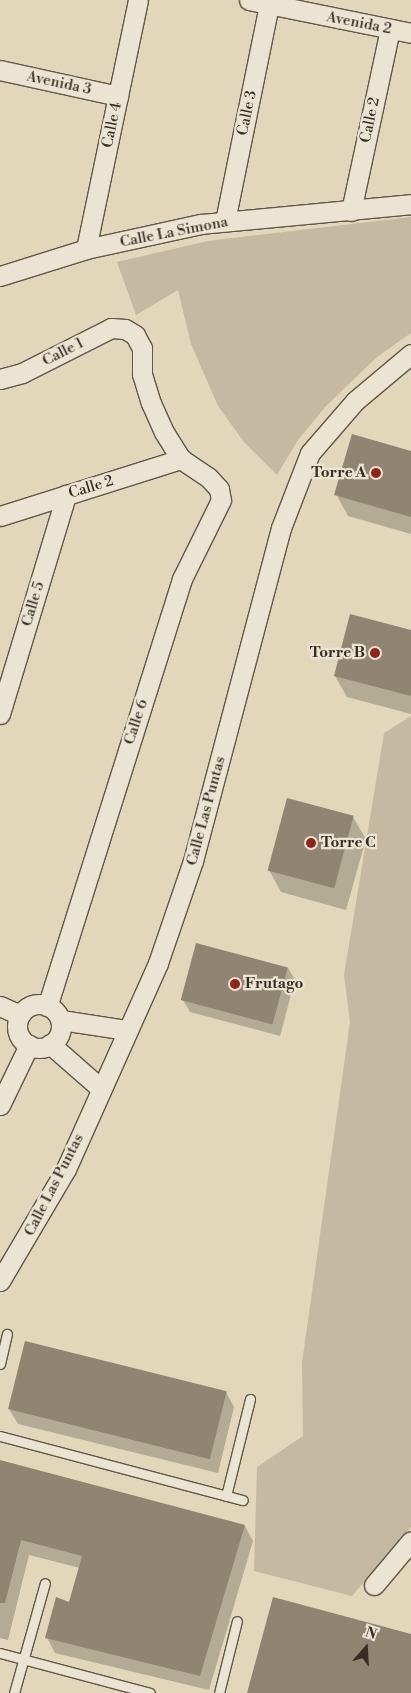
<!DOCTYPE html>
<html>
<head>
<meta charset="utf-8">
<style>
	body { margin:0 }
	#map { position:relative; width:411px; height:1693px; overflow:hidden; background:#e2d6bb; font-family:"Libre Bodoni",serif }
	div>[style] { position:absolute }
	.green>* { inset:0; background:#c5b9a1 }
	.shadow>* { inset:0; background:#0003 }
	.building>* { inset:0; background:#908571; transform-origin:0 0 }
	.roads { filter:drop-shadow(1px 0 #625747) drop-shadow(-1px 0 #625747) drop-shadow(0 1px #625747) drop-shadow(0 -1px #625747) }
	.service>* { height:9px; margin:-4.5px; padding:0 4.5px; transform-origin:4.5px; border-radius:4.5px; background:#ece4d3 }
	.minor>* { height:19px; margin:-9.5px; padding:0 9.5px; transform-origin:9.5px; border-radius:9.5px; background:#ece4d3 }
	.minor>.ring { margin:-9.5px; padding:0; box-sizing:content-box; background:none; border:19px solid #ece4d3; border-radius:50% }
	.dots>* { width:14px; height:14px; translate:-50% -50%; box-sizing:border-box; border:2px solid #ece4d3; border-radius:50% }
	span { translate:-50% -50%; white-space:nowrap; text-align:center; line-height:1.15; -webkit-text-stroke:4.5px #ece4d3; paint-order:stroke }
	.street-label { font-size:15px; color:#382d20 }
	.poi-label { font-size:15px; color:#382d20; font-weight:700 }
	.right { translate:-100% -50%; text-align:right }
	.left { translate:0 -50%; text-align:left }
	.north { position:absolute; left:341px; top:1623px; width:50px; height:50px; -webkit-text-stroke:4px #ece4d3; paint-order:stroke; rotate:19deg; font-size:14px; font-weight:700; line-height:20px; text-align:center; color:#382d20 }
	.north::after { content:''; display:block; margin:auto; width:18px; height:22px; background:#382d20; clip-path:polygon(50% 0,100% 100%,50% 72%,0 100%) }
</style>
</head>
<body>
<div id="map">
	<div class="green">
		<i style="clip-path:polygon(411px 217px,411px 333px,377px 357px,326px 406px,298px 440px,277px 475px,244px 442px,218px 406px,191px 344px,178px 290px,136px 315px,117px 262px,208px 241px)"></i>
		<i style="clip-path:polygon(411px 716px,411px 1527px,352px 1596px,254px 1571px,257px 1467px,303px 1436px,302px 1363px,350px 1022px,344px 975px,384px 733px)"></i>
	</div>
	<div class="shadow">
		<i style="clip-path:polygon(411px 453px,411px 534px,348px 516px,336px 494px)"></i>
		<i style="clip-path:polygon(411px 631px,411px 714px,347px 697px,335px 676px)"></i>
		<i style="clip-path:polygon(353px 817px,366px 839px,346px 910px,281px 892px,269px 870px)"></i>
		<i style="clip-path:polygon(197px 945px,288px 968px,295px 980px,280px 1036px,190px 1012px,183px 1000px)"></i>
		<i style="clip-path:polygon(226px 1392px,234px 1407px,218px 1473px,18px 1424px,9px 1409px)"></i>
		<i style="clip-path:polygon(0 1462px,245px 1526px,253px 1541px,209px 1690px,55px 1653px,47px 1638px,70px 1604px,80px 1568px,29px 1555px,8px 1640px,0 1638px)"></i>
	</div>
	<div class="building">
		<i style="clip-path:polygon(352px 434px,411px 451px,411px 517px,334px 495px)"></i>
		<i style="clip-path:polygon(350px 614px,411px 630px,411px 696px,334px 676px)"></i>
		<i style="left:287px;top:798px;width:69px;height:75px;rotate:15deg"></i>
		<i style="left:196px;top:943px;width:95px;height:59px;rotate:15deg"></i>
		<i style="left:25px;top:1341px;width:208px;height:70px;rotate:14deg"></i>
		<i style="clip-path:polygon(0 1460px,245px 1525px,200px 1676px,45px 1638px,56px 1597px,69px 1602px,82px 1556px,21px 1540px,5px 1603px,0 1603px)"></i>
		<i style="clip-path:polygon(273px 1597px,411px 1634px,411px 1693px,247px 1693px)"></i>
	</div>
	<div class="roads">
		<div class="service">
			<i style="left:0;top:1364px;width:31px;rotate:-77deg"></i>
			<i style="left:0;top:1436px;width:251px;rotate:14.8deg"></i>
			<i style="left:226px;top:1496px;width:100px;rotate:-76.1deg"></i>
			<i style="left:0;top:1653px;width:155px;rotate:14.9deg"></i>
			<i style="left:14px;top:1693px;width:114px;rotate:-74.3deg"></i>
			<i style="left:219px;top:1693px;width:74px;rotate:-76deg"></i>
		</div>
		<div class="minor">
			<i style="left:249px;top:0;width:165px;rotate:11.5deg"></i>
			<i style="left:0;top:70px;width:121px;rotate:12.4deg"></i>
			<i style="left:351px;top:211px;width:186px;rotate:-77.9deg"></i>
			<i style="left:225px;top:221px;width:221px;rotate:-78.5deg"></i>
			<i style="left:86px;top:249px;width:254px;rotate:-78.2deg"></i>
			<i style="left:0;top:276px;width:90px;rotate:-17.4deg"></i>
			<i style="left:86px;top:249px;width:118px;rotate:-12.3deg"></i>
			<i style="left:201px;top:224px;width:211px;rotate:-5.4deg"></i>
			<i style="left:0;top:379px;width:23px;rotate:-15deg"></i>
			<i style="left:22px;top:373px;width:100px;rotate:-26.8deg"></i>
			<i style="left:111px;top:328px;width:14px;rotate:4deg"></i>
			<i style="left:125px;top:329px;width:12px;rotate:31deg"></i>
			<i style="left:135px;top:335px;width:15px;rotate:62deg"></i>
			<i style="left:142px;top:348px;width:26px;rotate:90deg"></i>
			<i style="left:142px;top:374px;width:30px;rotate:73deg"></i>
			<i style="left:151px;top:403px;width:32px;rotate:66deg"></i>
			<i style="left:164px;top:432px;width:32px;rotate:58deg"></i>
			<i style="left:181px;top:459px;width:32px;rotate:34deg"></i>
			<i style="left:208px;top:477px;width:16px;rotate:47deg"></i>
			<i style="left:219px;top:489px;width:11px;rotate:80deg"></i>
			<i style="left:221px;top:500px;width:88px;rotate:116.3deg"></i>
			<i style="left:182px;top:579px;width:448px;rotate:107.5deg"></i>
			<i style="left:0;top:516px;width:190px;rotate:-17.5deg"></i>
			<i style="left:0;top:714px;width:229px;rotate:-73.2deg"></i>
			<i class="ring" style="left:17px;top:1004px;width:25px;height:25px"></i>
			<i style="left:0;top:1006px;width:22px;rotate:24deg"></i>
			<i style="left:61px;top:1020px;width:67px;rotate:8.6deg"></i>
			<i style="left:50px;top:1044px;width:67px;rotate:41.3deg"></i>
			<i style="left:0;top:1105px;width:67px;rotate:-64.2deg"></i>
			<i style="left:0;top:1281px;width:130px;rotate:-59.5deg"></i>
			<i style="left:66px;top:1169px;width:226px;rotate:-65.9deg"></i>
			<i style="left:158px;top:963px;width:108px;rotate:-71.1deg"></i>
			<i style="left:193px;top:861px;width:344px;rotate:-75.2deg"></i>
			<i style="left:281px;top:528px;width:80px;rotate:-68.9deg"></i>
			<i style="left:310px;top:453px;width:69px;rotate:-49.1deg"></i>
			<i style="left:355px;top:401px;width:73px;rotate:-40deg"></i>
			<i style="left:374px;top:1585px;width:57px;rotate:-49.9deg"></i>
		</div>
	</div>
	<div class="dots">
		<i style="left:376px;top:473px;background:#8f2418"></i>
		<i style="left:375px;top:653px;background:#8f2418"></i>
		<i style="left:311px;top:843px;background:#8f2418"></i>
		<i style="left:235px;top:984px;background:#8f2418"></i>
	</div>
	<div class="street-label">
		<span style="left:359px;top:23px;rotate:11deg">Avenida 2</span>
		<span style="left:59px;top:83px;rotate:12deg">Avenida 3</span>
		<span style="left:247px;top:113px;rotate:-78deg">Calle 3</span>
		<span style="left:370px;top:120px;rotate:-78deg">Calle 2</span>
		<span style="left:112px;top:125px;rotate:-78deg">Calle 4</span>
		<span style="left:174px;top:232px;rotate:-11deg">Calle La Simona</span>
		<span style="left:63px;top:352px;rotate:-27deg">Calle 1</span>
		<span style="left:91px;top:487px;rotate:-17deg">Calle 2</span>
		<span style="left:33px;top:604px;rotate:-73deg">Calle 5</span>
		<span style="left:136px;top:722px;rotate:-72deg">Calle 6</span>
		<span style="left:206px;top:811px;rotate:-75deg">Calle Las Puntas</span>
		<span style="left:54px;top:1185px;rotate:-63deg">Calle Las Puntas</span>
	</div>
	<div class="poi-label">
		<span class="right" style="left:366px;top:473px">Torre A</span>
		<span class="right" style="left:365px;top:653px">Torre B</span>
		<span class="left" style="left:321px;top:843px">Torre C</span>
		<span class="left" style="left:245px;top:984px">Frutago</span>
	</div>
	<div class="north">N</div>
</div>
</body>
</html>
